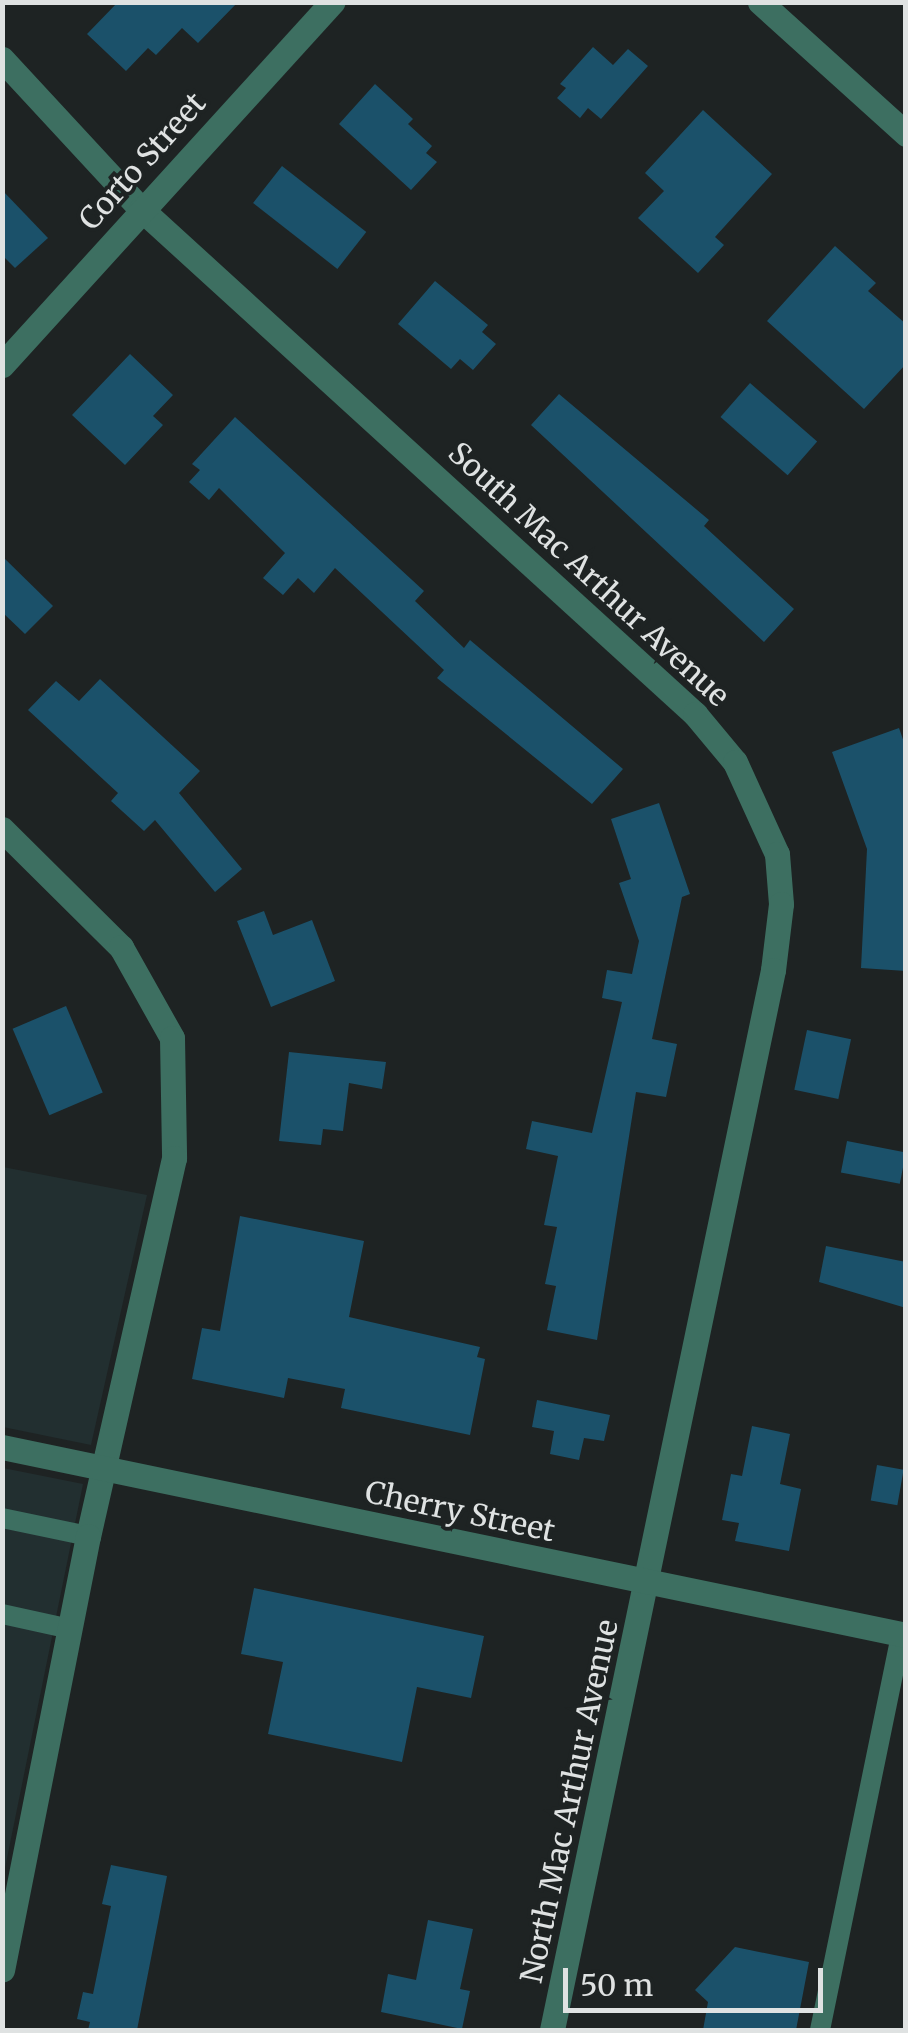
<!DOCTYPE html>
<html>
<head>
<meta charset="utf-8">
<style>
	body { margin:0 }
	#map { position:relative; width:908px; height:2033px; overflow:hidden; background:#1e2323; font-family:Merriweather,serif }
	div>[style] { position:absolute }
	.built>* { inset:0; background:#222f30 }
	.building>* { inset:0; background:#1b516a; transform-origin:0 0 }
	.service>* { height:20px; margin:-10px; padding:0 10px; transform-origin:10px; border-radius:10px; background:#3d6f61 }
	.minor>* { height:25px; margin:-12.5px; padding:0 12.5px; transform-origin:12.5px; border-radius:12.5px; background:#3d6f61 }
	.tertiary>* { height:25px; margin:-12.5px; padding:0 12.5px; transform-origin:12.5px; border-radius:12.5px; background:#3d6f61 }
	span { translate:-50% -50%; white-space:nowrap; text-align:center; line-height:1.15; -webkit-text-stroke:8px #1e2323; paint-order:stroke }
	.street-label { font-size:30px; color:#dfe2e2 }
	.frame { position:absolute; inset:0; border:5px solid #dfe2e2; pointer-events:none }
	.scale { position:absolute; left:563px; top:1968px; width:260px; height:45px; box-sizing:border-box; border:5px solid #dfe2e2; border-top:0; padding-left:12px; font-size:30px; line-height:35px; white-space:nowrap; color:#dfe2e2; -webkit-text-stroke:8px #1e2323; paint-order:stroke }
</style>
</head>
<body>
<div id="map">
	<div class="built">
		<i style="clip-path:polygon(3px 1167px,147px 1195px,91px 1445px,3px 1427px)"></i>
		<i style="clip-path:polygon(3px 1468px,83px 1484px,3px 1878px)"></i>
	</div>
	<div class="building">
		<i style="clip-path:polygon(118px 2px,238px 2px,198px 43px,182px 28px,156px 55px,148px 48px,126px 71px,87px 34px)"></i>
		<i style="clip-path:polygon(593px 47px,613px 65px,628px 49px,648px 66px,601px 119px,588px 108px,580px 118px,557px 98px,566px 88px,560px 84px)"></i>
		<i style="clip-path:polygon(375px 84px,413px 119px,408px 124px,432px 146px,426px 153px,437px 162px,411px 190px,339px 124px)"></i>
		<i style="clip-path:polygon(703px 110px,772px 174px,715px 237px,724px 245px,698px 273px,638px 218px,664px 191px,645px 173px)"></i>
		<i style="left:282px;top:166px;width:107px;height:47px;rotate:38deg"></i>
		<i style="clip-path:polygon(2px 190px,48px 238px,15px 268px,2px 255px)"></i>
		<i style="clip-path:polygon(835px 246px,876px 283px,868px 291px,906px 324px,906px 364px,864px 409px,767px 321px)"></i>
		<i style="clip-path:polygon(435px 281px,488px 325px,482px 332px,496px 344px,473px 370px,460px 359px,451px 369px,398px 324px)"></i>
		<i style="clip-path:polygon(130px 354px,173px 395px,153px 416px,163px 425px,125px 465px,72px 415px)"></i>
		<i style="left:750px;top:383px;width:89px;height:45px;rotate:41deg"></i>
		<i style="clip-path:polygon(559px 394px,709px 520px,704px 526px,794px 609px,764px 642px,531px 425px)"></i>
		<i style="clip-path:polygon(235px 417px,424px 591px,415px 601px,464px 648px,470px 640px,623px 769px,592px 804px,437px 678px,444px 670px,335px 568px,314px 593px,298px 578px,283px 595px,263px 578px,285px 553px,219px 488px,209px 500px,189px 482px,200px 470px,192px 464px)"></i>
		<i style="clip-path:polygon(2px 556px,53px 606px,25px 634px,2px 612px)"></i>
		<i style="clip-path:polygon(100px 679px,200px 771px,179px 793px,242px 869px,215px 892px,155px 820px,144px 831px,111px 801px,118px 793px,28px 710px,56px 681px,79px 701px)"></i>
		<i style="clip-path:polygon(899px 728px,906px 748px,906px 971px,861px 968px,867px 849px,832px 752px)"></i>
		<i style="clip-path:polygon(659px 803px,690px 894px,682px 897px,652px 1039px,677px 1044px,666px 1097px,636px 1092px,597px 1340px,547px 1330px,556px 1286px,545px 1284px,557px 1227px,544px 1225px,558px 1156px,526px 1149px,532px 1121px,592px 1133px,622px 1002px,602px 998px,607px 970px,632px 974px,639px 941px,619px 883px,631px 879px,611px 819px)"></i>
		<i style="clip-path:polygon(264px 911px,273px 935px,312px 920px,335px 981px,271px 1007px,237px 921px)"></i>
		<i style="left:66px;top:1006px;width:94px;height:58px;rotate:67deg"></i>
		<i style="left:807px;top:1030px;width:45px;height:61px;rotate:12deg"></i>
		<i style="clip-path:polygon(289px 1052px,386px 1062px,382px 1089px,349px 1083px,343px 1131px,323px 1129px,321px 1145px,279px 1141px)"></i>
		<i style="left:847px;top:1141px;width:60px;height:32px;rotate:11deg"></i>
		<i style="clip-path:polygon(240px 1216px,364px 1241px,349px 1317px,480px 1347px,477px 1357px,485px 1359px,470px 1435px,341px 1408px,345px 1389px,288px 1378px,284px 1398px,192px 1379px,202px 1328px,220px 1331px)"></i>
		<i style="clip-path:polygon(826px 1246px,906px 1262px,906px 1308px,819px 1282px)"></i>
		<i style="clip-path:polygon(537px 1400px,610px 1415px,604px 1441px,584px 1438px,579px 1460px,550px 1454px,554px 1431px,532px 1427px)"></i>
		<i style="clip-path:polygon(752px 1426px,790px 1434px,780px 1484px,801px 1489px,789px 1551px,735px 1541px,739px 1523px,722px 1520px,731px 1474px,742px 1476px)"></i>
		<i style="left:877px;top:1465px;width:27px;height:36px;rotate:10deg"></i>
		<i style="clip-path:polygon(254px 1588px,484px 1636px,471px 1698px,417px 1687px,402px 1762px,268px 1734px,283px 1662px,241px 1654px)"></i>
		<i style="clip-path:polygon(111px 1865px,167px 1876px,137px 2030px,88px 2030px,90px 2022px,77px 2019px,83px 1992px,93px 1994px,111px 1906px,102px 1904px)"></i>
		<i style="clip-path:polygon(428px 1920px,473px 1929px,460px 1989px,470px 1991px,462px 2029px,381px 2012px,388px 1974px,416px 1980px)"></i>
		<i style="clip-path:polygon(735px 1947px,809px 1962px,796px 2030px,703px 2030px,708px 2002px,695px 1990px)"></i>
	</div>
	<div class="service">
		<i style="left:2px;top:1518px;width:88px;rotate:11.8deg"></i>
		<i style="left:2px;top:1614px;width:70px;rotate:12.4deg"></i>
		<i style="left:820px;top:2030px;width:404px;rotate:-78.4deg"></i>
	</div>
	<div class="minor">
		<i style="left:760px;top:2px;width:197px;rotate:42.1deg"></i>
		<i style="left:2px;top:59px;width:205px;rotate:47.2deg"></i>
		<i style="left:141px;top:209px;width:750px;rotate:42.35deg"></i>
		<i style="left:695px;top:714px;width:62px;rotate:50.2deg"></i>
		<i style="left:735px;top:762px;width:101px;rotate:65.5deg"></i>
		<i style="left:777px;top:854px;width:50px;rotate:85.4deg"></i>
		<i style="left:781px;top:904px;width:66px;rotate:96.9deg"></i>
		<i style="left:773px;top:970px;width:1083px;rotate:101.78deg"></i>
		<i style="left:2px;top:365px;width:491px;rotate:-47.7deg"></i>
		<i style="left:2px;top:829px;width:168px;rotate:44.8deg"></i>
		<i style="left:121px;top:947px;width:104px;rotate:60.7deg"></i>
		<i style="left:172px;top:1038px;width:120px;rotate:89deg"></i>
		<i style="left:174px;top:1158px;width:388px;rotate:102.8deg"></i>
		<i style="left:88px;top:1536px;width:442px;rotate:101.2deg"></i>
	</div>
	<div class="tertiary">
		<i style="left:2px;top:1447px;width:923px;rotate:11.75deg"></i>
	</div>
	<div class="street-label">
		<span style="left:142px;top:161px;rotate:-48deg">Corto Street</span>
		<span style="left:589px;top:574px;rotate:43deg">South Mac Arthur Avenue</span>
		<span style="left:460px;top:1511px;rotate:12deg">Cherry Street</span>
		<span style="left:569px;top:1801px;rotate:-78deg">North Mac Arthur Avenue</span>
	</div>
	<div class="frame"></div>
	<div class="scale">50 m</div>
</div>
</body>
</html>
